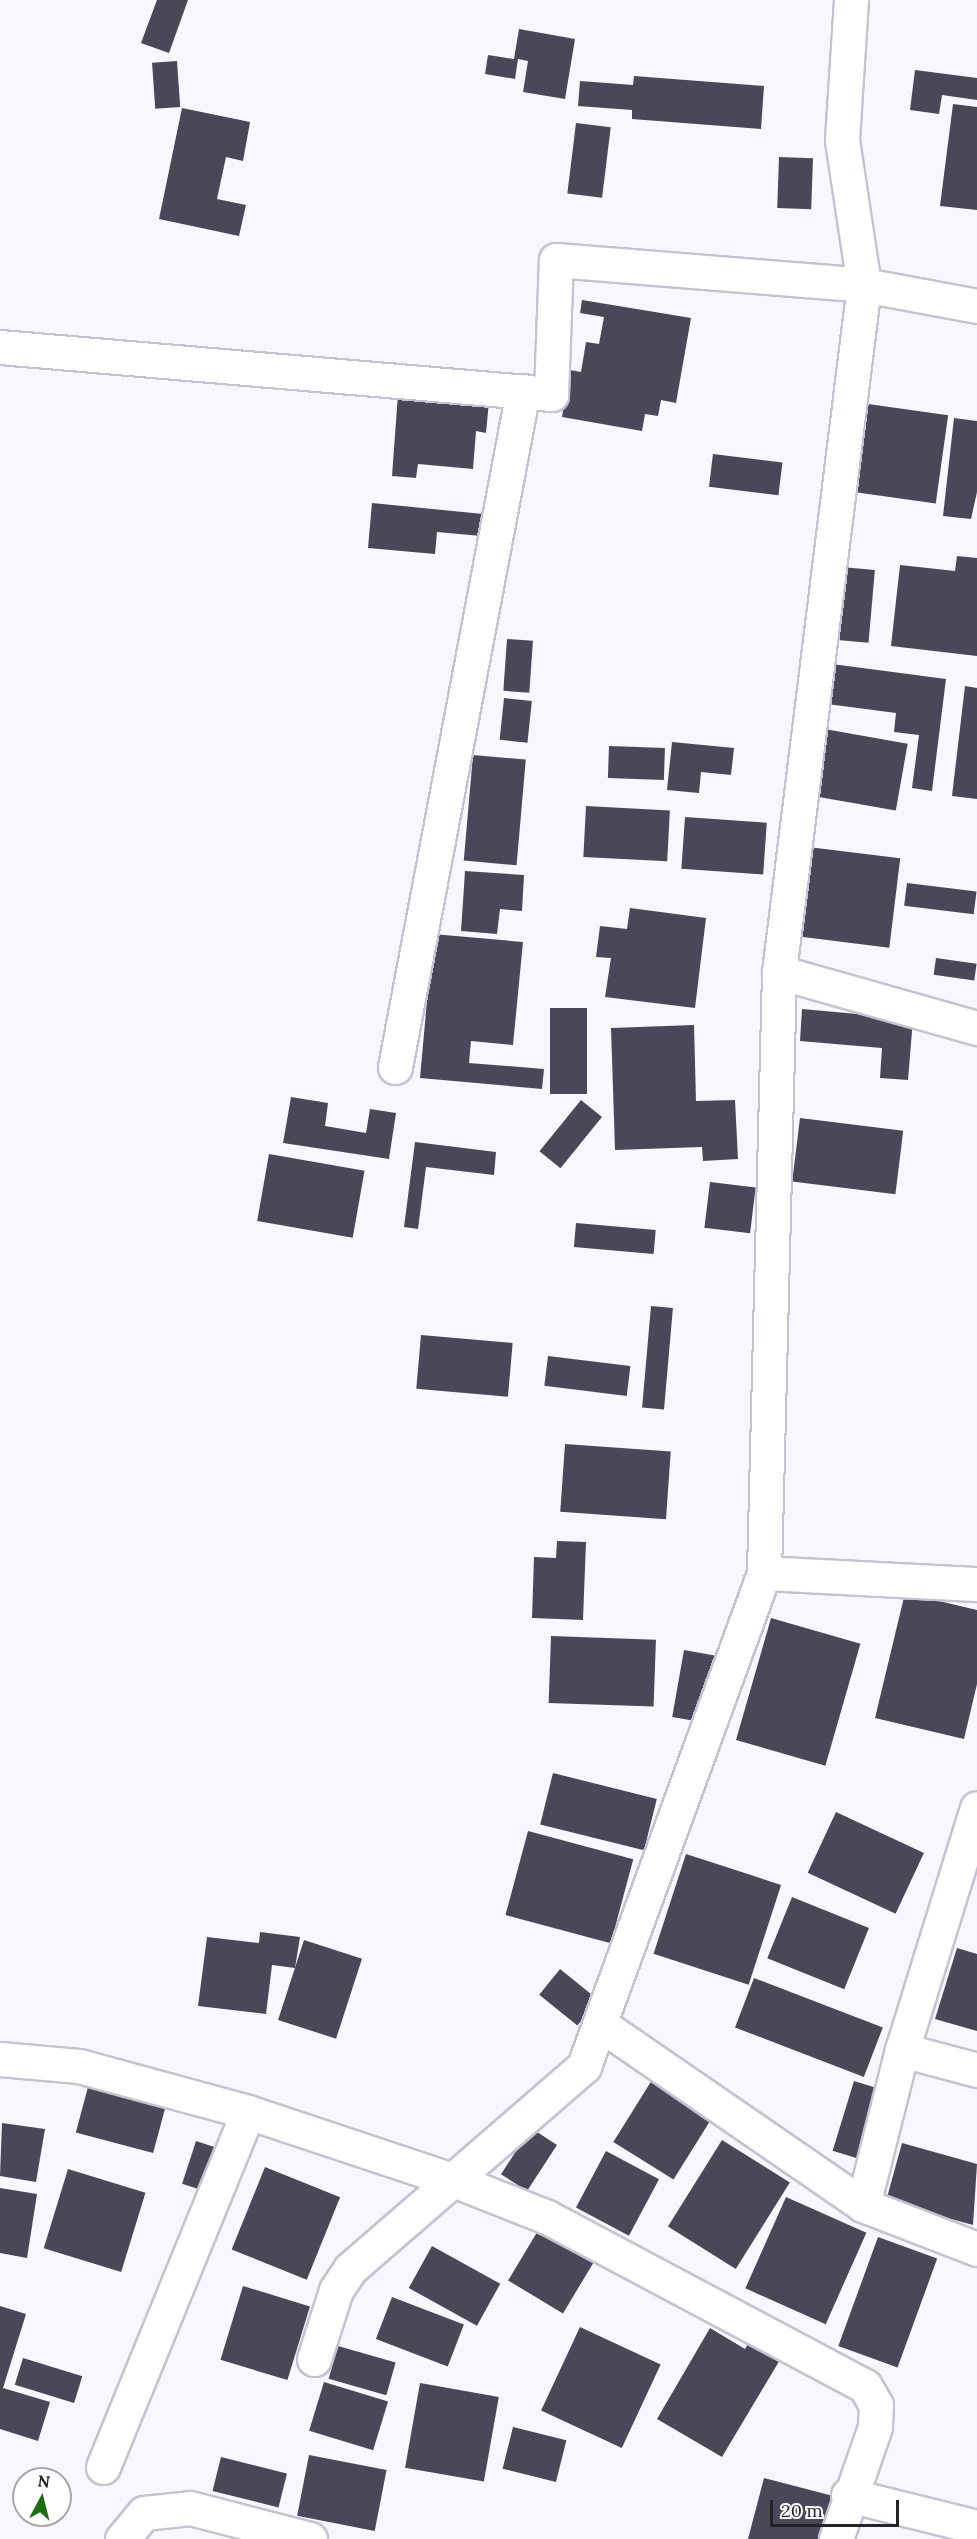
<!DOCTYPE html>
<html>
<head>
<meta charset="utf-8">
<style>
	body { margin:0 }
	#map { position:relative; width:977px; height:2539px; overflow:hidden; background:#f8f7ff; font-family:Lora,serif }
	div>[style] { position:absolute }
	.building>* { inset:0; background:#4a4858; transform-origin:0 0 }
	.roads { filter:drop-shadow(2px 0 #c4c2d5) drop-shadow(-2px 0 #c4c2d5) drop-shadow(0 2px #c4c2d5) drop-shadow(0 -2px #c4c2d5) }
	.street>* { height:33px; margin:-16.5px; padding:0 16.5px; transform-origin:16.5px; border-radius:16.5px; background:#fff }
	span { translate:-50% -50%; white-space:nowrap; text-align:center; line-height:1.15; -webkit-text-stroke:6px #fff; paint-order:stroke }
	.north { position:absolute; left:12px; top:2467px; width:60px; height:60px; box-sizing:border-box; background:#fff; border:2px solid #a7a7a9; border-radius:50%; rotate:7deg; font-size:16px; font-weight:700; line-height:24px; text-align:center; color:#232329 }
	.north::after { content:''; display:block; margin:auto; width:21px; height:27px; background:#1d6d12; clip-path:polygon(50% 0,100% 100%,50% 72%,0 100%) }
	.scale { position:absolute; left:770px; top:2500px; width:129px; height:27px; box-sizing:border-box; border:3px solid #232329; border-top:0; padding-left:8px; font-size:18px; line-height:21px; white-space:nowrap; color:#232329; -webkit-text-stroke:4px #fff; paint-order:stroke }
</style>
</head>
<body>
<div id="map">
	<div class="building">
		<i style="clip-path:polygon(157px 0,188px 0,169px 53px,141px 43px)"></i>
		<i style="clip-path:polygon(519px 29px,575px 39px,565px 99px,523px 92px,528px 61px,518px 59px,515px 79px,485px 74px,488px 55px,514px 59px)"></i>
		<i style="left:177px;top:61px;width:46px;height:25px;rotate:86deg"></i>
		<i style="clip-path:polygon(915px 70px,977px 78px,977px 100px,942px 95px,939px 114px,910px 110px)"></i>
		<i style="clip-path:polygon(634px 76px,764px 86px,761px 129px,632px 119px,632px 110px,578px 106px,580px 81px,633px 85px)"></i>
		<i style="clip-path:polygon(953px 104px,977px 107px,977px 210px,940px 206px)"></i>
		<i style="clip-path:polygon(182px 108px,250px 122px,243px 161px,226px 157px,217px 199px,246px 205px,239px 236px,159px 219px)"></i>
		<i style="left:576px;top:123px;width:35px;height:71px;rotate:7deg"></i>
		<i style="left:779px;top:157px;width:34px;height:51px;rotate:2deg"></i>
		<i style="clip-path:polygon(582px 300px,691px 318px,676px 403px,661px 400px,658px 416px,645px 414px,642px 431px,562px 417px,570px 370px,581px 372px,586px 342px,599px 344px,604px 317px,580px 313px)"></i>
		<i style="clip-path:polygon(398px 394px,489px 401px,486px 433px,476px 431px,473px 469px,418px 464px,416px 478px,392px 476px)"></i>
		<i style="left:861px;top:403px;width:88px;height:89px;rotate:8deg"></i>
		<i style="clip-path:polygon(954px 418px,977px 421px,977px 492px,971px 519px,943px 516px)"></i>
		<i style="left:713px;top:454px;width:70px;height:33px;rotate:7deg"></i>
		<i style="clip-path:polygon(372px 503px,483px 514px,481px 536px,437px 532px,435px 554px,368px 548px)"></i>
		<i style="clip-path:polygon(957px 556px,977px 558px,977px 656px,891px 646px,900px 565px,955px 571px)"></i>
		<i style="left:841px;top:567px;width:34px;height:73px;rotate:5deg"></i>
		<i style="left:507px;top:639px;width:26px;height:52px;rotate:4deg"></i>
		<i style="clip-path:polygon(832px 664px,946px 679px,932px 791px,912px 788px,919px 735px,894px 732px,896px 713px,827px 704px)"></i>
		<i style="clip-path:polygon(965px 686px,977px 688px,977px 799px,952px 796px)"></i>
		<i style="left:504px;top:698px;width:28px;height:42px;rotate:6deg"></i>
		<i style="left:819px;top:728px;width:90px;height:68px;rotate:10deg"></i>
		<i style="clip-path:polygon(672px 742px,734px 748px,731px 775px,701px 772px,699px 793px,667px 790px)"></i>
		<i style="left:609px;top:746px;width:56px;height:32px;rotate:2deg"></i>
		<i style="left:473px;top:755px;width:53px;height:106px;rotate:5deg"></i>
		<i style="left:586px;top:806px;width:84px;height:51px;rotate:3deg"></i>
		<i style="left:685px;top:817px;width:82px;height:52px;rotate:4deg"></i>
		<i style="left:800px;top:846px;width:101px;height:90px;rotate:7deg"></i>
		<i style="clip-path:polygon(465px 871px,524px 875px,522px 911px,500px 909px,497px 934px,461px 931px)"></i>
		<i style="left:907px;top:883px;width:70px;height:23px;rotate:7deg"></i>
		<i style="clip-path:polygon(630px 908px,706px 918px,695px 1008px,605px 997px,611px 958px,596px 957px,600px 926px,627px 929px)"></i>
		<i style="clip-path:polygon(433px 934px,523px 942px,513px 1045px,471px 1041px,469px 1063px,544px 1069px,542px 1089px,420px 1078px)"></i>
		<i style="left:936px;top:958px;width:41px;height:17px;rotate:8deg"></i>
		<i style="left:550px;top:1008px;width:37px;height:86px"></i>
		<i style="clip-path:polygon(802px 1009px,913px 1019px,908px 1080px,880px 1078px,882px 1048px,800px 1041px)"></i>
		<i style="clip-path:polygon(694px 1025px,696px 1101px,735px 1100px,738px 1159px,703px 1161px,702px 1147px,615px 1150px,611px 1028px)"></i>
		<i style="clip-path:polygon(291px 1097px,328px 1103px,325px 1126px,366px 1133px,370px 1109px,396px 1113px,389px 1159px,283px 1143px)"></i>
		<i style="left:581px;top:1100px;width:27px;height:66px;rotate:39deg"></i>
		<i style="left:800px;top:1118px;width:104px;height:64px;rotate:7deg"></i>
		<i style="clip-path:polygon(415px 1142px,496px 1152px,494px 1175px,426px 1167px,418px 1229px,404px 1227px)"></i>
		<i style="left:269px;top:1154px;width:97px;height:68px;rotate:10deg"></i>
		<i style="left:710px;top:1182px;width:46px;height:46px;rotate:7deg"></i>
		<i style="left:576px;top:1223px;width:80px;height:24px;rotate:5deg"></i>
		<i style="left:651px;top:1306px;width:22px;height:102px;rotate:5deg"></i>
		<i style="left:421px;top:1335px;width:92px;height:54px;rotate:5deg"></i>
		<i style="left:548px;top:1356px;width:83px;height:30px;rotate:7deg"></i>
		<i style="left:565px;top:1444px;width:106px;height:68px;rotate:4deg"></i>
		<i style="clip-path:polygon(557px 1541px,586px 1542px,583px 1620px,532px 1618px,534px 1557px,556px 1558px)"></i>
		<i style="clip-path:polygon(905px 1593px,977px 1610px,977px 1684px,964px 1739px,875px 1718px)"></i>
		<i style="left:771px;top:1618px;width:93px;height:127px;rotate:16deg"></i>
		<i style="left:551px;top:1636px;width:105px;height:67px;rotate:2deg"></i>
		<i style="left:684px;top:1650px;width:34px;height:68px;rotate:10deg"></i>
		<i style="left:553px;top:1773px;width:107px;height:53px;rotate:14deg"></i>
		<i style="left:836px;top:1812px;width:97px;height:67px;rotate:25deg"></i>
		<i style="left:528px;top:1831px;width:109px;height:87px;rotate:15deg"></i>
		<i style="left:686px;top:1854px;width:100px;height:105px;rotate:18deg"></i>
		<i style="left:792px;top:1897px;width:83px;height:66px;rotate:22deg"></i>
		<i style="clip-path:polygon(260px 1932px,300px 1937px,295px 1968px,272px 1965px,266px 2014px,198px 2006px,207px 1937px,259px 1943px)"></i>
		<i style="left:304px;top:1940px;width:61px;height:84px;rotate:18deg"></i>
		<i style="clip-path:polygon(957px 1948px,977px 1954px,977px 2031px,935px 2019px)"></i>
		<i style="left:560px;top:1969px;width:49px;height:33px;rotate:39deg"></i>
		<i style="left:754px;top:1978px;width:138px;height:53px;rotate:21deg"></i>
		<i style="left:652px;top:2080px;width:71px;height:73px;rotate:32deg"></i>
		<i style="left:854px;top:2081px;width:34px;height:73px;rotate:17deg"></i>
		<i style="left:88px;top:2087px;width:80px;height:47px;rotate:15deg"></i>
		<i style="clip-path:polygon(2px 2123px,45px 2129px,36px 2182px,0 2176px)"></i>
		<i style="left:531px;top:2128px;width:31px;height:55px;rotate:33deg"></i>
		<i style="left:722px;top:2140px;width:80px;height:102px;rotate:32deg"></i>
		<i style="left:196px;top:2141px;width:25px;height:45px;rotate:18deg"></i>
		<i style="clip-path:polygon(902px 2143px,977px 2164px,973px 2225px,886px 2201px)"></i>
		<i style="left:606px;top:2151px;width:60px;height:64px;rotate:28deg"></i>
		<i style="left:265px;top:2167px;width:81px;height:89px;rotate:22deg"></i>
		<i style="left:68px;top:2169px;width:81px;height:83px;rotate:17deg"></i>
		<i style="clip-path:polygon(0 2188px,37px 2194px,27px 2258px,0 2253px)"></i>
		<i style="left:786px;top:2197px;width:88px;height:100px;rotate:24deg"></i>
		<i style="left:539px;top:2229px;width:64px;height:60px;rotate:31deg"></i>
		<i style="left:878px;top:2237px;width:63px;height:116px;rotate:20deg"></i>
		<i style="left:432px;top:2246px;width:78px;height:48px;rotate:29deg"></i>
		<i style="left:243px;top:2286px;width:70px;height:77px;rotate:17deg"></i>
		<i style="left:392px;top:2297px;width:77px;height:45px;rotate:21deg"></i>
		<i style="clip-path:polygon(0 2306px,26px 2314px,3px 2388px,50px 2402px,38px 2441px,0 2429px)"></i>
		<i style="left:580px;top:2327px;width:89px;height:92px;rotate:25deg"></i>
		<i style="clip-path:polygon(710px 2328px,745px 2349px,756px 2330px,787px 2348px,722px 2457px,657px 2419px)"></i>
		<i style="left:338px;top:2346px;width:60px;height:34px;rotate:16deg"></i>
		<i style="left:23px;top:2358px;width:62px;height:28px;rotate:17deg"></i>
		<i style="left:324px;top:2382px;width:67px;height:51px;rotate:17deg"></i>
		<i style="left:420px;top:2383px;width:80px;height:86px;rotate:10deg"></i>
		<i style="left:513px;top:2427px;width:55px;height:43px;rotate:14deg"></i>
		<i style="left:309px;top:2455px;width:79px;height:62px;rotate:11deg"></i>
		<i style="left:221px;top:2457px;width:68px;height:35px;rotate:14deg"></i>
		<i style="clip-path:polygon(764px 2478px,837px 2497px,826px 2539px,748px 2539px)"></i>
	</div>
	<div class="roads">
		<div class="street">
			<i style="left:851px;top:0;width:140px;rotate:93.7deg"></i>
			<i style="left:842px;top:140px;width:147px;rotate:81.4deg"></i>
			<i style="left:864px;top:285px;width:692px;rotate:97.05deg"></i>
			<i style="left:779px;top:972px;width:206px;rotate:15.8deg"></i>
			<i style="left:0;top:347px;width:553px;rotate:4.88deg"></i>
			<i style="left:551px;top:394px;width:134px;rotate:-87.9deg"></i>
			<i style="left:556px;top:260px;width:309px;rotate:4.6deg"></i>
			<i style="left:864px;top:285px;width:115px;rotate:10.5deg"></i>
			<i style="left:395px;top:1067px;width:688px;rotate:-79.28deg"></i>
			<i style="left:764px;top:1573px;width:601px;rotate:-88.57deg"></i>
			<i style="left:600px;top:2024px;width:319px;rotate:34.5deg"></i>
			<i style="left:863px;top:2205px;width:122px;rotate:21.1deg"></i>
			<i style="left:902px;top:2050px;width:78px;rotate:14.9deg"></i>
			<i style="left:0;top:2059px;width:79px;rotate:5.1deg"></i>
			<i style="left:79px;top:2066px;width:175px;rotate:15.2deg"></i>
			<i style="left:248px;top:2112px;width:219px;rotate:18.4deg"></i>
			<i style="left:456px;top:2181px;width:98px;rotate:21.6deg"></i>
			<i style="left:547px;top:2217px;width:360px;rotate:28deg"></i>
			<i style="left:865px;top:2386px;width:22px;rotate:60deg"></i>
			<i style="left:876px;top:2405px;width:22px;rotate:93deg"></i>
			<i style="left:875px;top:2427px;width:119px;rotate:109.2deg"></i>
			<i style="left:863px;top:2205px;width:160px;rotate:-75.9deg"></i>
			<i style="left:902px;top:2050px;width:253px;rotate:-72.8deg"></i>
			<i style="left:314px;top:2359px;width:72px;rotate:-72.3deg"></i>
			<i style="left:336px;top:2290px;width:25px;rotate:-56deg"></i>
			<i style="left:350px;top:2269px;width:310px;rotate:-40.9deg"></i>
			<i style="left:584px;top:2066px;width:525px;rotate:-69.94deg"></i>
			<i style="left:764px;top:1573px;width:213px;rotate:3deg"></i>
			<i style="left:103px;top:2467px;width:383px;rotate:-67.8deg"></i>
			<i style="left:848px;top:2495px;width:133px;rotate:13.9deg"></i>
			<i style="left:122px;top:2539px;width:34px;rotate:-50deg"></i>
			<i style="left:144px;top:2513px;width:46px;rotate:-6.2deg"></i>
			<i style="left:190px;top:2508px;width:124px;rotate:14.5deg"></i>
		</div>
	</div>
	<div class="north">N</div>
	<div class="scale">20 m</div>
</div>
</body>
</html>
